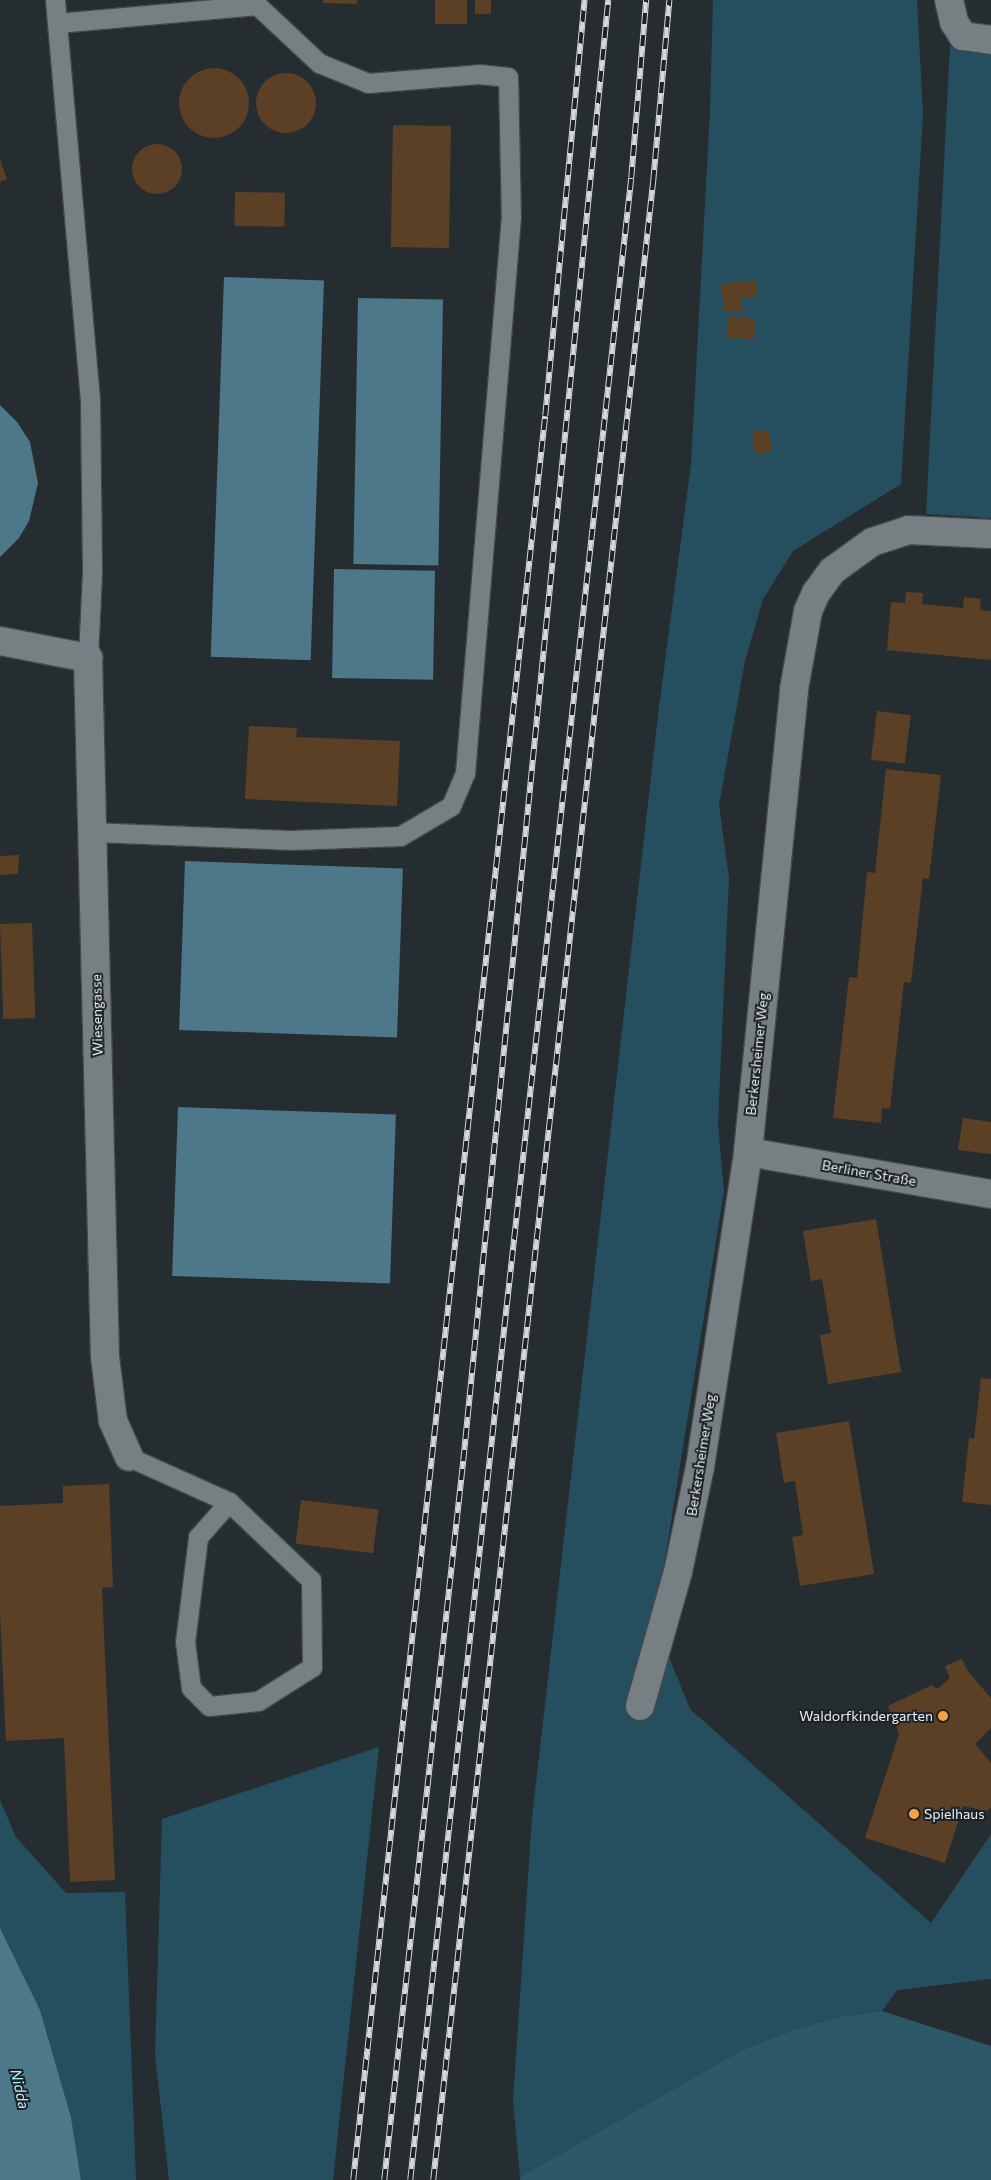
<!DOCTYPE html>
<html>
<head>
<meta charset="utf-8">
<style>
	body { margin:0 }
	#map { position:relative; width:991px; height:2180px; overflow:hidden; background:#262d30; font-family:Commissioner,sans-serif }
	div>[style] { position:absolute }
	.green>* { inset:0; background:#254f5f }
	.forest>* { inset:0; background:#2c5868 }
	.water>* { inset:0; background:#4d7889; transform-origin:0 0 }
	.building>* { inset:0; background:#5b4026; transform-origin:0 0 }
	.round { border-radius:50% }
	.roads { filter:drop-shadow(1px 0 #44494c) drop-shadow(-1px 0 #44494c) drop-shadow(0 1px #44494c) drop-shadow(0 -1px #44494c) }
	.service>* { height:19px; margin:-9.5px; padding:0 9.5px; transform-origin:9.5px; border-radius:9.5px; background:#767f82 }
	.minor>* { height:28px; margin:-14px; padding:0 14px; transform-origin:14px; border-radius:14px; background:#767f82 }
	.rail>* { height:5.5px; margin-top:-2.75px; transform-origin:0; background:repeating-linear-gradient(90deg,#1c2326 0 11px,#d5d9db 0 22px); box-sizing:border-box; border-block:1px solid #d5d9db }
	.dots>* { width:14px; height:14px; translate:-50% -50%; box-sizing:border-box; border:2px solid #1c2326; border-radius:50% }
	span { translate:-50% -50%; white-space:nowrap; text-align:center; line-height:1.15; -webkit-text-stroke:4px #1c2326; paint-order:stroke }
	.street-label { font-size:14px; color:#ebeff1 }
	.poi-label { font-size:14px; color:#ebeff1 }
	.right { translate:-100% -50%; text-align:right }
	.left { translate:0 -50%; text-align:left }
	.water-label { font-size:15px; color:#bee9fb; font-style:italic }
</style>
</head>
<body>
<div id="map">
	<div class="green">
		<i style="clip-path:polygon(713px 0,917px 0,923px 114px,901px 484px,793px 551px,763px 599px,745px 661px,719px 805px,729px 878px,718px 1124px,724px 1191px,655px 1622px,690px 1709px,931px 1923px,991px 1834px,991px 1979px,897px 1990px,882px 2011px,843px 2016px,796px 2029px,740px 2051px,520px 2177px,513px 2101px,532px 1818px,659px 707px,691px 464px,710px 110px)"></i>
		<i style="clip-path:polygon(950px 46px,991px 55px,991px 518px,926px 514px)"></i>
		<i style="clip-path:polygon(379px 1747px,333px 2180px,169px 2180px,155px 2055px,162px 1819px)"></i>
		<i style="clip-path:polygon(0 1800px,16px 1837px,66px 1893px,125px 1892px,136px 2180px,81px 2180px,71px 2117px,40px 2010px,0 1928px)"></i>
	</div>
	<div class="forest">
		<i style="clip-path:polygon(882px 2011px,991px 2046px,991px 2180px,520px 2180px,520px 2177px,740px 2051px,796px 2029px,843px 2016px)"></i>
	</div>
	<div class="water">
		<i style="left:224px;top:277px;width:100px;height:380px;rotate:2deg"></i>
		<i style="left:358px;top:298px;width:85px;height:266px;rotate:1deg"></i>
		<i style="clip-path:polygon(0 405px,17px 422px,30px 442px,38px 483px,29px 521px,19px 538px,0 557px)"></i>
		<i style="left:334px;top:569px;width:101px;height:109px;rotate:1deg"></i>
		<i style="left:185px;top:861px;width:218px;height:169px;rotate:2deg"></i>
		<i style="left:178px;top:1107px;width:218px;height:169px;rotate:2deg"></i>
		<i style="clip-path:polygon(0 1928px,40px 2010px,71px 2117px,81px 2180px,0 2180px)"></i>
	</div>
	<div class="building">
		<i style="clip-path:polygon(323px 0,357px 0,357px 4px,323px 3px)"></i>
		<i style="left:435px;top:0;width:32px;height:24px"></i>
		<i style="left:475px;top:0;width:16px;height:14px"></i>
		<i class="round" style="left:179px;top:68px;width:70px;height:70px"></i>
		<i class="round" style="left:256px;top:73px;width:60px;height:60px"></i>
		<i style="left:393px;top:125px;width:58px;height:122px;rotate:1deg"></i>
		<i class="round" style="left:132px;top:144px;width:50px;height:50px"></i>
		<i style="clip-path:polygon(0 159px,7px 179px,0 182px)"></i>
		<i style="left:235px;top:192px;width:50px;height:34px;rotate:1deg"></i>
		<i style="clip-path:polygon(756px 280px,758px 296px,741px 298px,743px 313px,724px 310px,721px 284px)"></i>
		<i style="left:728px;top:316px;width:28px;height:21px;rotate:6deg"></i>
		<i style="left:769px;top:430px;width:22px;height:17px;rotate:82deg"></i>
		<i style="clip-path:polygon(906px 592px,923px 593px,922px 604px,963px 608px,964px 597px,981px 599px,980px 610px,991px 611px,991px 660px,887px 650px,891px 602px,905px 603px)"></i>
		<i style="left:877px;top:711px;width:34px;height:49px;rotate:7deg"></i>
		<i style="clip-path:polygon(249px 726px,297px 728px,296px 737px,400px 741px,397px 806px,245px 799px)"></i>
		<i style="clip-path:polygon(886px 769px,941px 775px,929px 879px,923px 878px,911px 983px,904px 982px,890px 1109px,882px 1108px,881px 1123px,833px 1118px,849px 977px,857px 978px,867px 872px,875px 873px)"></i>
		<i style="clip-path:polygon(19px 855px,18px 874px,0 875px,0 856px)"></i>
		<i style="left:32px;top:923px;width:95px;height:32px;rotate:88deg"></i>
		<i style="clip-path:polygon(963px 1118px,991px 1122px,991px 1154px,958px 1150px)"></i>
		<i style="clip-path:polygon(876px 1219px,901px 1372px,828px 1384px,820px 1335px,831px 1333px,822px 1279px,811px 1281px,803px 1231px)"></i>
		<i style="clip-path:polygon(981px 1378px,991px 1379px,991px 1505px,962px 1502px,969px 1438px,974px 1439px)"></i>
		<i style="clip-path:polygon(849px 1421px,874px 1574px,800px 1586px,792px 1537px,803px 1535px,795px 1481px,784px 1483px,776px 1433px)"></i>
		<i style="clip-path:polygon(109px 1484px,113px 1587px,102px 1588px,115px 1880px,70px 1882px,64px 1738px,6px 1741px,0 1612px,0 1506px,63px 1503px,63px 1486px)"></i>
		<i style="left:301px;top:1500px;width:78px;height:44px;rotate:7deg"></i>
		<i style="clip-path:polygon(962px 1659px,967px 1670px,991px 1698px,991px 1728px,975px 1744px,991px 1763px,991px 1807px,987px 1811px,963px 1806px,945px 1863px,865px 1838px,899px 1734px,888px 1706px,932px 1685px,937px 1689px,950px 1678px,945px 1666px)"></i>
	</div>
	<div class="roads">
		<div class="service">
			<i style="left:55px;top:0;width:405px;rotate:85deg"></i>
			<i style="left:90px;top:403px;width:170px;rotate:89.3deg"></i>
			<i style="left:92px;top:573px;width:85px;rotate:92.7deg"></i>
			<i style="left:57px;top:23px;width:201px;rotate:-5.1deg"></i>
			<i style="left:257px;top:5px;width:85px;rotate:43.1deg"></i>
			<i style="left:319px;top:63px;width:53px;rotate:22.2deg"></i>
			<i style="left:368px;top:83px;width:111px;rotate:-4.6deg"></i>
			<i style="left:479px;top:74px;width:29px;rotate:6deg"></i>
			<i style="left:508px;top:77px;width:139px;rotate:88.8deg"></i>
			<i style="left:511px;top:216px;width:559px;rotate:94.72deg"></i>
			<i style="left:465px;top:773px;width:36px;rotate:113deg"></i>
			<i style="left:451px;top:806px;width:59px;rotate:149.5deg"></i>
			<i style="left:400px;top:836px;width:109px;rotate:177.9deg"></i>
			<i style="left:291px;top:840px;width:199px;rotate:-177.7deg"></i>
			<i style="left:129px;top:1457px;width:110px;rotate:24.2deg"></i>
			<i style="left:229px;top:1502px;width:113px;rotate:43.6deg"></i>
			<i style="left:311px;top:1580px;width:87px;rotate:89.3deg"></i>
			<i style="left:312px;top:1667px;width:64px;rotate:147.8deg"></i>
			<i style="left:258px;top:1701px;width:49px;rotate:174.2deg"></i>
			<i style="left:209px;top:1706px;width:25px;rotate:-135deg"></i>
			<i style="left:191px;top:1688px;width:46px;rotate:-97.4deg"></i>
			<i style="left:185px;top:1642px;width:106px;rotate:-82.9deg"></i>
			<i style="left:198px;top:1537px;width:47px;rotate:-48.5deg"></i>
		</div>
		<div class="minor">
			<i style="left:949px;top:0;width:23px;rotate:77deg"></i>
			<i style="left:954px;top:22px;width:17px;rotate:57deg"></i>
			<i style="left:963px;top:36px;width:28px;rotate:8deg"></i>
			<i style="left:0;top:641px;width:90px;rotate:10.9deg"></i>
			<i style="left:88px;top:658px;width:699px;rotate:88.61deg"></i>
			<i style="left:105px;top:1357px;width:64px;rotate:82.9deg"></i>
			<i style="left:113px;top:1421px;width:39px;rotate:66deg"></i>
			<i style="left:748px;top:1152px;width:247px;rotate:9.8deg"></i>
			<i style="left:640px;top:1706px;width:139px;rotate:-74.2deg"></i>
			<i style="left:678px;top:1572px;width:107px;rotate:-78.2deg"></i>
			<i style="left:700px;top:1467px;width:319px;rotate:-81.3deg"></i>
			<i style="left:748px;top:1152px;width:465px;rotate:-84.3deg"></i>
			<i style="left:794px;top:689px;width:79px;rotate:-79.8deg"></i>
			<i style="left:808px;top:611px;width:20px;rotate:-66deg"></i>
			<i style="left:816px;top:593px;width:27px;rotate:-54deg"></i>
			<i style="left:832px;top:571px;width:49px;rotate:-35.9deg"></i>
			<i style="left:872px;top:542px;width:38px;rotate:-18deg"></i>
			<i style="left:908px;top:530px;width:83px;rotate:2.8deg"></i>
		</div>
	</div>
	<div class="rail">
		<i style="left:353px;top:2180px;width:1774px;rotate:-83.79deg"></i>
		<i style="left:545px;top:416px;width:418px;rotate:-84.6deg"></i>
		<i style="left:384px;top:2180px;width:723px;rotate:-83.73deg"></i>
		<i style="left:463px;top:1461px;width:1468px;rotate:-84.33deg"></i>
		<i style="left:410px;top:2180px;width:2014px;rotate:-83.7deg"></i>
		<i style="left:631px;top:178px;width:179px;rotate:-85.2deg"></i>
		<i style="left:433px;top:2180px;width:2011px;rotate:-83.72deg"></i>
		<i style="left:653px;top:181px;width:182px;rotate:-84.9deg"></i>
	</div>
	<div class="dots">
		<i style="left:943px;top:1716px;background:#f6a247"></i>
		<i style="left:914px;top:1814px;background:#f6a247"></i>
	</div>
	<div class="street-label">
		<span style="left:97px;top:1015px;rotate:-91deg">Wiesengasse</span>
		<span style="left:757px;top:1054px;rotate:-84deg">Berkersheimer Weg</span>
		<span style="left:869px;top:1173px;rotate:10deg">Berliner Straße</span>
		<span style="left:701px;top:1455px;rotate:-81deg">Berkersheimer Weg</span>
	</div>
	<div class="poi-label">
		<span class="right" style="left:933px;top:1716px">Waldorfkindergarten</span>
		<span class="left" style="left:924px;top:1814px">Spielhaus</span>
	</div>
	<div class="water-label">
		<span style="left:20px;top:2089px;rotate:77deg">Nidda</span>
	</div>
</div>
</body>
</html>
